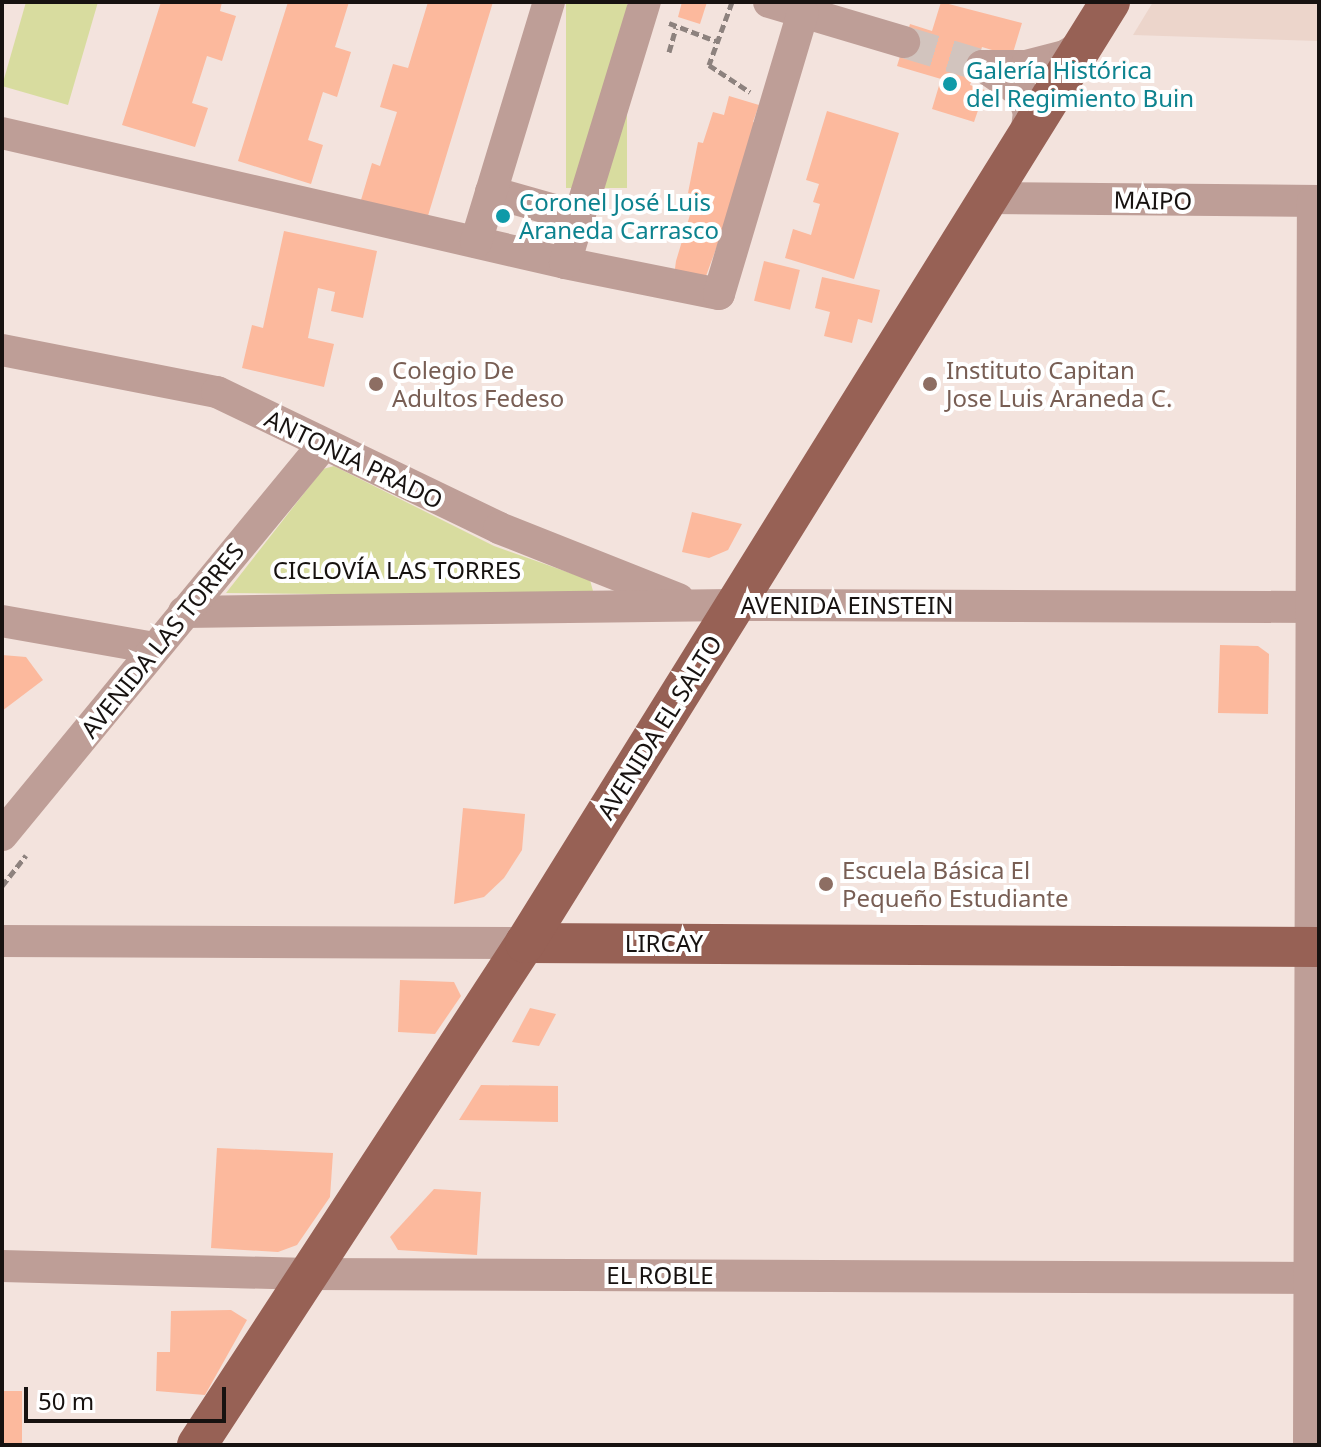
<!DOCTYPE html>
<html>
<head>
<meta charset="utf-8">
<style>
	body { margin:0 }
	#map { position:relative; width:1321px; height:1447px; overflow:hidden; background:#f3e3dd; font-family:"Noto Sans",sans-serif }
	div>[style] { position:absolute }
	.built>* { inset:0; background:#ecd5cb }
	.green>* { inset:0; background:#d8dc9f; transform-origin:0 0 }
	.building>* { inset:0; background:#fcb99d; transform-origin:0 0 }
	.minor-tunnel>* { height:32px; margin-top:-16px; transform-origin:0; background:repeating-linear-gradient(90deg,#d2c4be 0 32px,transparent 0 48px) }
	.path>* { height:5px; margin-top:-2.5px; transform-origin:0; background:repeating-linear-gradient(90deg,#8d827e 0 8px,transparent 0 12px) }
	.minor>* { height:32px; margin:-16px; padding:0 16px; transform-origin:16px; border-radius:16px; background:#be9e97 }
	.major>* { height:40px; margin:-20px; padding:0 20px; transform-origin:20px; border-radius:20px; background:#976155 }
	.dots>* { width:22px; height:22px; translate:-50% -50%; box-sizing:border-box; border:4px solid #fff; border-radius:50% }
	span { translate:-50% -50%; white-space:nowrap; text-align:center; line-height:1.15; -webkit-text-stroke:8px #fff; paint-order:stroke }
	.culture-label { font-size:24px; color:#0d838f }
	.left { translate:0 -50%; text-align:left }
	.street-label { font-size:24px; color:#171210 }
	.education-label { font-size:24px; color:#785e54 }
	.frame { position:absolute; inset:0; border:4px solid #171210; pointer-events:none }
	.scale { position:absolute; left:24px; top:1387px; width:202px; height:36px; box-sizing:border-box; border:4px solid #171210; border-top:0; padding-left:10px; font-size:24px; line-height:28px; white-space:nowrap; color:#171210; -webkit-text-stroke:6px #fff; paint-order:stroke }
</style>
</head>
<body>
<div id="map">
	<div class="built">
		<i style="clip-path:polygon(1153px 2px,1319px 2px,1319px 41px,1133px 35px)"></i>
	</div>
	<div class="green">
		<i style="clip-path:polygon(26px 2px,98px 2px,68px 105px,2px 86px)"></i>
		<i style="left:566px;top:2px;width:61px;height:186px"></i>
		<i style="clip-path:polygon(334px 466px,494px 546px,590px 580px,593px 591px,586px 597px,226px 593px,323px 469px)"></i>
	</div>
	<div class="building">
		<i style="clip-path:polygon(161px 2px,222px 2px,220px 11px,236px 16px,222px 61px,207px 56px,192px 103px,208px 108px,195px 147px,122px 125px)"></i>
		<i style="clip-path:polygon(288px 2px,349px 2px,335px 47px,351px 52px,337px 97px,323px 92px,308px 140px,323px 145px,311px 184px,238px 161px)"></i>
		<i style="clip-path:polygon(428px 2px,493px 2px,427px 219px,361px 200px,372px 163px,380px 166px,397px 112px,380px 107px,393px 64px,408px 68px)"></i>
		<i style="clip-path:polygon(682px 2px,707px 2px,700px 24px,678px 17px)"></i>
		<i style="clip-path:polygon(941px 2px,1022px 23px,1012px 56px,982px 47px,970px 85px,985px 90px,974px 122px,932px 109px,941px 79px,897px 66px,910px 24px,932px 31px)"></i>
		<i style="clip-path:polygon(729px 96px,759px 105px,753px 122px,762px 125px,703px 284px,674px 276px,676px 261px,696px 195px,688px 193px,698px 142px,703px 143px,713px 112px,724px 115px)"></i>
		<i style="clip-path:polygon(827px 111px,899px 133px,854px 279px,785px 258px,793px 229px,811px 235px,820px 204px,813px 202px,819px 184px,806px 180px)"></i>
		<i style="clip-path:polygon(284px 231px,377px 251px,363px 318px,331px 311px,335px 292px,318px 288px,308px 338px,334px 344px,324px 387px,242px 368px,252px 325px,263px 328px)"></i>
		<i style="left:764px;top:261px;width:37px;height:41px;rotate:14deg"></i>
		<i style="clip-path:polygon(822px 277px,880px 290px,872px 323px,858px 319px,852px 343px,824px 336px,830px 312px,815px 308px)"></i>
		<i style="clip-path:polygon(692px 512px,742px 524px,728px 550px,709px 558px,682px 552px)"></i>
		<i style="clip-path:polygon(1220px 645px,1258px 646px,1269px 654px,1268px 714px,1218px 713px)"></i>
		<i style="clip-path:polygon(2px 655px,26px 657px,43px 680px,2px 711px)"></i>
		<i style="clip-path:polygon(463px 808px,525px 814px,522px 850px,504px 878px,484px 897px,454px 904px)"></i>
		<i style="clip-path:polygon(400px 980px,454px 982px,461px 996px,435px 1034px,398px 1032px)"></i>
		<i style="clip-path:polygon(530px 1008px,556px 1014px,539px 1046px,512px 1042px)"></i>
		<i style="clip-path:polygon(481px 1085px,558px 1086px,558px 1122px,459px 1120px)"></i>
		<i style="clip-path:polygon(217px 1148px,333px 1153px,330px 1197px,297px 1245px,278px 1252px,211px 1248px)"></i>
		<i style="clip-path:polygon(434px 1189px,481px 1192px,477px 1255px,398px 1250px,390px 1237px)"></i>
		<i style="clip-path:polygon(231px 1310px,247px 1320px,205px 1395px,156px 1391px,157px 1352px,170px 1352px,171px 1311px)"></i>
		<i style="left:2px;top:1391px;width:20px;height:54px"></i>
	</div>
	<div class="minor-tunnel">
		<i style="left:904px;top:42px;width:76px;rotate:16.8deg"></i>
	</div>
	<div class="path">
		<i style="left:732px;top:2px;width:67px;rotate:110.1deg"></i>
		<i style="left:709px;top:65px;width:49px;rotate:33.4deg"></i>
		<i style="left:669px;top:23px;width:50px;rotate:21deg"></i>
		<i style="left:669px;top:52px;width:25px;rotate:-74deg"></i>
		<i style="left:2px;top:886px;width:39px;rotate:-52deg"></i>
	</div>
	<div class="minor">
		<i style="left:769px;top:2px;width:141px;rotate:16.5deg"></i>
		<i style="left:982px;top:66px;width:44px"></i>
		<i style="left:1026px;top:66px;width:40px;rotate:-14.4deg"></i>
		<i style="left:1065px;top:56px;width:22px;rotate:-32deg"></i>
		<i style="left:983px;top:66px;width:46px;rotate:34.4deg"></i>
		<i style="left:1021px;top:92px;width:22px;rotate:68deg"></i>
		<i style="left:1029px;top:112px;width:24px;rotate:97deg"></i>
		<i style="left:2px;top:133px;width:578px;rotate:13deg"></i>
		<i style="left:565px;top:263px;width:157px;rotate:11.4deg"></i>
		<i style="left:719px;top:294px;width:293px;rotate:-73.4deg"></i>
		<i style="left:491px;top:192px;width:91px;rotate:15.9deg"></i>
		<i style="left:988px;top:198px;width:331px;rotate:0.5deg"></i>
		<i style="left:476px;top:242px;width:251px;rotate:-73.1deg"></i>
		<i style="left:565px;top:263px;width:273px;rotate:-73deg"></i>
		<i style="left:2px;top:350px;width:219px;rotate:11.1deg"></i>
		<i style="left:217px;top:392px;width:313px;rotate:25.7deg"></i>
		<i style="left:499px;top:528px;width:193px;rotate:21.6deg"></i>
		<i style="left:184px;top:612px;width:550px;rotate:-0.73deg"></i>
		<i style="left:734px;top:605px;width:585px;rotate:0.2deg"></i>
		<i style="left:2px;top:621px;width:153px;rotate:10.1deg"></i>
		<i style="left:2px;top:835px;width:505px;rotate:-50.54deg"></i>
		<i style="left:2px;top:941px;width:523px;rotate:0.22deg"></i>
		<i style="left:2px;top:1266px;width:307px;rotate:1.5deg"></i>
		<i style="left:309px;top:1274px;width:1010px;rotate:0.23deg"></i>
		<i style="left:1309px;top:1445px;width:1244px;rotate:-89.82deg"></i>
	</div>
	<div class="major">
		<i style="left:525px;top:943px;width:794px;rotate:0.29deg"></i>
		<i style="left:197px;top:1445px;width:600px;rotate:-56.84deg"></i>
		<i style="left:525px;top:943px;width:1108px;rotate:-58.13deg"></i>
	</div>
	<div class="dots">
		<i style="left:950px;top:84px;background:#0f9aa8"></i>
		<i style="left:503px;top:216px;background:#0f9aa8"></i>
		<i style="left:376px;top:384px;background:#8d6e63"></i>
		<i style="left:930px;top:384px;background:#8d6e63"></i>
		<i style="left:826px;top:884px;background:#8d6e63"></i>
	</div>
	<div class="culture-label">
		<span class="left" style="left:966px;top:84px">Galería Histórica<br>del Regimiento Buin</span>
		<span class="left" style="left:519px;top:216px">Coronel José Luis<br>Araneda Carrasco</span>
	</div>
	<div class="street-label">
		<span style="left:1153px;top:200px;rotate:1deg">MAIPO</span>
		<span style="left:354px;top:459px;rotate:26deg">ANTONIA PRADO</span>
		<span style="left:397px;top:570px">CICLOVÍA LAS TORRES</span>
		<span style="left:847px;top:605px">AVENIDA EINSTEIN</span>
		<span style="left:162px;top:640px;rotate:-51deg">AVENIDA LAS TORRES</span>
		<span style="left:659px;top:727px;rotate:-58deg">AVENIDA EL SALTO</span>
		<span style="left:664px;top:943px">LIRCAY</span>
		<span style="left:660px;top:1275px">EL ROBLE</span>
	</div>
	<div class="education-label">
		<span class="left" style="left:392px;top:384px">Colegio De<br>Adultos Fedeso</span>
		<span class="left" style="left:946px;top:384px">Instituto Capitan<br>Jose Luis Araneda C.</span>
		<span class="left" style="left:842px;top:884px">Escuela Básica El<br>Pequeño Estudiante</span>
	</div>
	<div class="frame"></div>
	<div class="scale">50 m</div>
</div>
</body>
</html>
